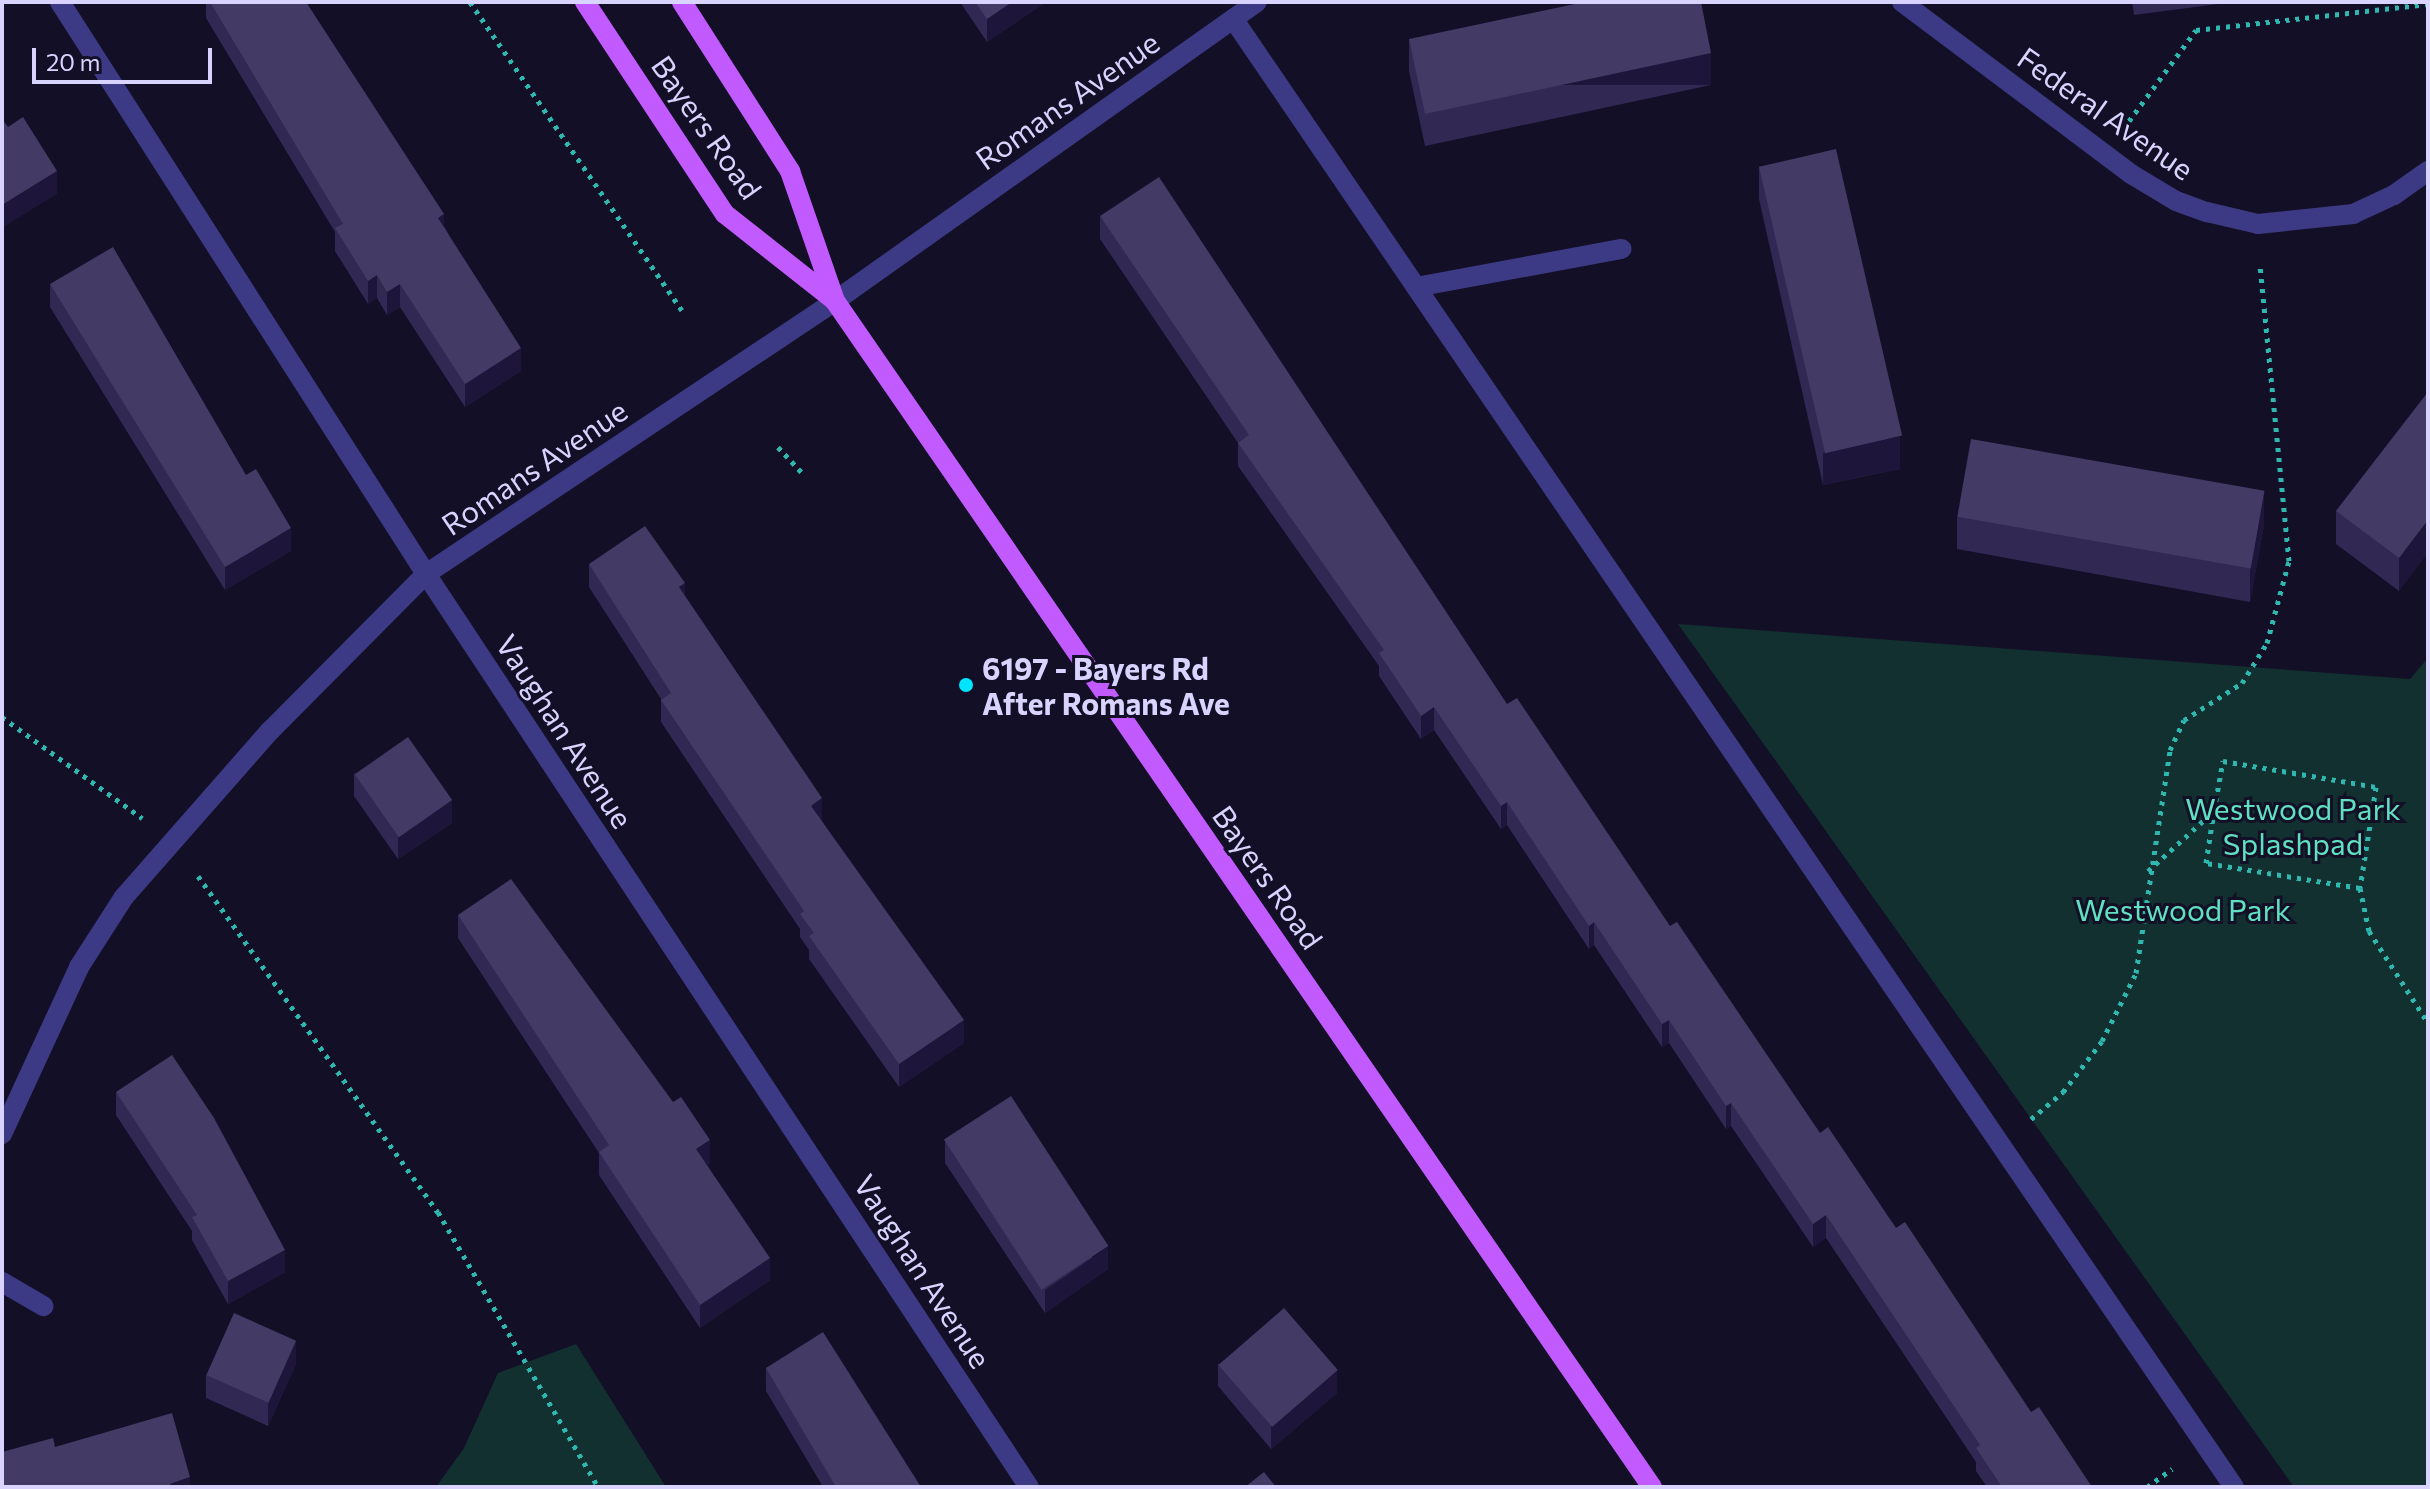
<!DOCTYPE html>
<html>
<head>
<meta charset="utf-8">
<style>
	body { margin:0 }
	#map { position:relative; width:2430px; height:1489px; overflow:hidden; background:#130f26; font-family:Commissioner,sans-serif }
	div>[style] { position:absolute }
	.green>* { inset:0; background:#12302f }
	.path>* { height:5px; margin-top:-2.5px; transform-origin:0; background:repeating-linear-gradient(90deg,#2fb8b0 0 4px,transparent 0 10px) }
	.service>* { height:20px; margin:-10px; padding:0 10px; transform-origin:10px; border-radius:10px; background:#3d3a85 }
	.minor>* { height:20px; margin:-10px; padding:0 10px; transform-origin:10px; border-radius:10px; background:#3d3a85 }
	.primary>* { height:20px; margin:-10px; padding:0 10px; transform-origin:10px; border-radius:10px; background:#c25bff }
	.wall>* { inset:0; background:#312854 }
	.shaded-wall>* { inset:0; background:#1d163a; transform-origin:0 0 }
	.building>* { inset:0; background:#433a66; transform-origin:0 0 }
	.dots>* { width:22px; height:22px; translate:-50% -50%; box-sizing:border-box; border:4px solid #130f26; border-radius:50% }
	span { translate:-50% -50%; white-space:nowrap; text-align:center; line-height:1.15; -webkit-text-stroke:6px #130f26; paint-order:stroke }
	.street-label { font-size:30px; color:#d9d4ff }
	.poi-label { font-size:30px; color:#d9d4ff; font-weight:700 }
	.left { translate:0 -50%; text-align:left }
	.park-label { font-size:30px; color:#5fe0c0 }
	.frame { position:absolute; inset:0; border:4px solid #d9d4ff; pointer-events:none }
	.scale { position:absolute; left:32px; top:48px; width:180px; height:36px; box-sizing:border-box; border:4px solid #d9d4ff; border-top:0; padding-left:10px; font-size:24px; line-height:28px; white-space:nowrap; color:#d9d4ff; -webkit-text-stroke:6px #130f26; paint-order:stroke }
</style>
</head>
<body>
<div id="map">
	<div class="green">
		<i style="clip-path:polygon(1678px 624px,2410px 679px,2428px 658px,2428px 1487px,2294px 1487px)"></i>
		<i style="clip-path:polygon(576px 1344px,666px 1487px,436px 1487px,464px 1448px,498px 1373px)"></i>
	</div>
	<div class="path">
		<i style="left:470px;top:2px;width:374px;rotate:55.5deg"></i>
		<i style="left:2129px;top:121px;width:113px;rotate:-53.6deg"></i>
		<i style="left:2196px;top:30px;width:233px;rotate:-6.4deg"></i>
		<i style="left:778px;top:447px;width:37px;rotate:47deg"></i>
		<i style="left:2px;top:717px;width:173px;rotate:35.8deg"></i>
		<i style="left:2148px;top:871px;width:89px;rotate:-42.3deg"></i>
		<i style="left:2214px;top:811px;width:51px;rotate:-79.8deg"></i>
		<i style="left:2223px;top:761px;width:155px;rotate:9.6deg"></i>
		<i style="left:2376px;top:787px;width:102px;rotate:99deg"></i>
		<i style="left:2360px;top:888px;width:156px;rotate:-170.8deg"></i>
		<i style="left:2206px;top:863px;width:53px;rotate:-81.3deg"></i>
		<i style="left:198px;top:876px;width:413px;rotate:54.5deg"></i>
		<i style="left:438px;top:1212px;width:318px;rotate:59.8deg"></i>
		<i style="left:2360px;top:888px;width:44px;rotate:78.2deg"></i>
		<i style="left:2369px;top:931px;width:109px;rotate:57.3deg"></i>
		<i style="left:2031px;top:1119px;width:42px;rotate:-40.2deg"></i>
		<i style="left:2063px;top:1092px;width:64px;rotate:-52.6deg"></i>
		<i style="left:2102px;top:1041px;width:76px;rotate:-63.4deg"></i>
		<i style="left:2136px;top:973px;width:226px;rotate:-81.3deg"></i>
		<i style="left:2170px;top:750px;width:33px;rotate:-65deg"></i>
		<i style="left:2184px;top:720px;width:69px;rotate:-32.5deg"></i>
		<i style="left:2242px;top:683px;width:47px;rotate:-58deg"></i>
		<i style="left:2267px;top:643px;width:85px;rotate:-75deg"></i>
		<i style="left:2289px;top:561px;width:296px;rotate:-95.6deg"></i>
		<i style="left:2147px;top:1487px;width:31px;rotate:-36deg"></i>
	</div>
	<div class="service">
		<i style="left:1234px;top:20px;width:1775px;rotate:55.72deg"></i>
		<i style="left:1416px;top:287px;width:209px;rotate:-10.5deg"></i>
	</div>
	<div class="minor">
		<i style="left:60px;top:2px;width:679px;rotate:57.39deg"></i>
		<i style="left:426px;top:574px;width:1094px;rotate:56.56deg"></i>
		<i style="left:1902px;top:2px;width:286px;rotate:36.9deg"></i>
		<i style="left:2131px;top:174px;width:52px;rotate:31deg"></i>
		<i style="left:2176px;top:201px;width:33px;rotate:20deg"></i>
		<i style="left:2207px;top:212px;width:52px;rotate:13.2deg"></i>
		<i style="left:2258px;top:224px;width:96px;rotate:-6deg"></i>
		<i style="left:2353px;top:214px;width:45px;rotate:-24.9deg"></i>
		<i style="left:2394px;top:195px;width:42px;rotate:-35.2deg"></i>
		<i style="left:2px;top:1134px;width:184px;rotate:-65.2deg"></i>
		<i style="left:79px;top:967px;width:83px;rotate:-57.3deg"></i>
		<i style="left:124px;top:897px;width:221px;rotate:-48.7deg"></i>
		<i style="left:270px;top:731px;width:221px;rotate:-45.2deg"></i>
		<i style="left:426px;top:574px;width:492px;rotate:-33.7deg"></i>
		<i style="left:835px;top:301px;width:517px;rotate:-35.32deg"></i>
		<i style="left:2px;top:1282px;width:48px;rotate:30.3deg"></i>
	</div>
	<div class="primary">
		<i style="left:585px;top:2px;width:254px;rotate:56.6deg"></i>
		<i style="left:725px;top:214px;width:140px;rotate:38.3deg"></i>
		<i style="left:682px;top:2px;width:201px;rotate:57.4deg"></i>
		<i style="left:790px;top:171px;width:138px;rotate:70.9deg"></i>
		<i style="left:835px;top:301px;width:1440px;rotate:55.44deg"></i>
	</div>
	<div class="wall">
		<i style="clip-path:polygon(206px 2px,306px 2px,444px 226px,521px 371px,465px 407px,400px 307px,387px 315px,377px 298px,368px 304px,335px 251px,335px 232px,206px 18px)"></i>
		<i style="clip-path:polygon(960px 2px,1046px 2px,987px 42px)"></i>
		<i style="clip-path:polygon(2132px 2px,2234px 2px,2134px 15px)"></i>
		<i style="clip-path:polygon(1409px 39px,1711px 85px,1425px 146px,1409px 71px)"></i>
		<i style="clip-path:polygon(1759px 166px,1900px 469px,1823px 485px,1759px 199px)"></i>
		<i style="clip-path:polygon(1100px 216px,1507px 704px,1670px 926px,1820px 1133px,1896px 1228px,2031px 1412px,2092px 1487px,1987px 1487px,1976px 1471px,1976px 1462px,1826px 1238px,1813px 1247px,1731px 1126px,1726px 1129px,1669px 1043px,1662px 1047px,1594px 945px,1589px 949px,1507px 825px,1501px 829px,1434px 730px,1421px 739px,1379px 676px,1379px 666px,1238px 466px,1238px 443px,1100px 239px)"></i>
		<i style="clip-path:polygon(50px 284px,246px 475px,291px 551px,225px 590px,50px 307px)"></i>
		<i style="clip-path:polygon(2428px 392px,2399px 591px,2336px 544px,2336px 511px)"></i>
		<i style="clip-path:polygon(1957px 517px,2264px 525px,2250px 602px,1957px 549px)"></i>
		<i style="clip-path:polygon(589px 564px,685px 596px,822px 821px,964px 1043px,899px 1087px,809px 959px,809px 950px,800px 937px,800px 929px,661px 722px,661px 699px,589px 587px)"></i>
		<i style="clip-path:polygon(354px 773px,452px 823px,398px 859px,354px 796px)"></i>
		<i style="clip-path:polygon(458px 915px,710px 1163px,707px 1165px,770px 1280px,700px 1328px,599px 1175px,599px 1153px,458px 938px)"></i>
		<i style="clip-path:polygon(116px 1092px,285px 1272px,228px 1304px,192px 1240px,192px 1231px,116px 1115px)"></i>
		<i style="clip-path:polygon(945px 1141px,1108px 1269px,1045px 1313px,945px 1163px)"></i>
		<i style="clip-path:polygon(296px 1364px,268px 1426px,206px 1398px,206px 1375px)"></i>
		<i style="clip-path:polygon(1218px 1364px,1337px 1393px,1271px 1449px,1218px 1386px)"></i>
		<i style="clip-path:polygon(766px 1368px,921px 1487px,823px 1487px,766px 1391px)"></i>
	</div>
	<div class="shaded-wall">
		<i style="clip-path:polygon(1012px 2px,1046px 2px,987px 42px,987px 19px)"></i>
		<i style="left:1711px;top:53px;width:32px;height:292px;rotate:90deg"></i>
		<i style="clip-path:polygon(57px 171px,57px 194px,2px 228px,2px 205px)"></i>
		<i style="clip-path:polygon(444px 214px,444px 237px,438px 218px)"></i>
		<i style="clip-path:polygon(377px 275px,377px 298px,368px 304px,368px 281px)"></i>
		<i style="clip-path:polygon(400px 284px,400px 307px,387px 315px,387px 292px)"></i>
		<i style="clip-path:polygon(521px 348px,521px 371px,465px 407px,465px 384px)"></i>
		<i style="clip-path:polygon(1900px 436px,1900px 469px,1823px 485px,1823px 453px)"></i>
		<i style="clip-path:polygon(2264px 492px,2264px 525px,2250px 602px,2250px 570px)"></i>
		<i style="clip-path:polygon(2428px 520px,2428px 553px,2399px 591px,2399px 558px)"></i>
		<i style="clip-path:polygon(291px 528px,291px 551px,225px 590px,225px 567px)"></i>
		<i style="clip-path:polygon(685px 583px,685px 606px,679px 587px)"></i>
		<i style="clip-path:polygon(1434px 707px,1434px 730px,1421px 739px,1421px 716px)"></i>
		<i style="clip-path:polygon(822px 798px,822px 821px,811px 806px)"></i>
		<i style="clip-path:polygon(452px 800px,452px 823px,398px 859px,398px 837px)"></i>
		<i style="clip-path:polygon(1507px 802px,1507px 825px,1501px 829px,1501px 806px)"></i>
		<i style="clip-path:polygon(1594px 922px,1594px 945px,1589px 949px,1589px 926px)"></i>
		<i style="clip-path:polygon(964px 1020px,964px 1043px,899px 1087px,899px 1064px)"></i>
		<i style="clip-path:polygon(1669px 1020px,1669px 1043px,1662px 1047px,1662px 1024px)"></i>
		<i style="clip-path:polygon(1731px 1103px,1731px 1126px,1726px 1129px,1726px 1106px)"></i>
		<i style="clip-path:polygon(710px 1140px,710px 1163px,696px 1172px,696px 1149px)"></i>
		<i style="clip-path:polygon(1826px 1215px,1826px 1238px,1813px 1247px,1813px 1224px)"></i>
		<i style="clip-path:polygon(1108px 1247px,1108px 1269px,1045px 1313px,1045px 1290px)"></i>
		<i style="clip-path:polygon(285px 1250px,285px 1272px,228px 1304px,228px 1281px)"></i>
		<i style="clip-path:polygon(770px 1258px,770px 1280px,700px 1328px,700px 1305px)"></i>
		<i style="clip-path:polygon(296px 1341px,296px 1364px,268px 1426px,268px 1403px)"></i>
		<i style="clip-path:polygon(1337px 1370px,1337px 1393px,1271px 1449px,1271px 1426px)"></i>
		<i style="clip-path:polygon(190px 1477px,190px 1487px,170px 1487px,170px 1484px)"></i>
	</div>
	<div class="building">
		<i style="clip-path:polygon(210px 2px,306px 2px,444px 214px,438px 218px,521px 348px,465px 384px,400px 284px,387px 292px,377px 275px,368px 281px,335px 228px,343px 224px)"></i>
		<i style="clip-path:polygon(975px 2px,1012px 2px,987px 19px)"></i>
		<i style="clip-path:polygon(1584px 2px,1701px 2px,1711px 53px,1425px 114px,1409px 39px)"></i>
		<i style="clip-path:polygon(23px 117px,57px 171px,2px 205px,2px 121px,3px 120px,8px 127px)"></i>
		<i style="left:1836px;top:149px;width:294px;height:79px;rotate:77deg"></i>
		<i style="clip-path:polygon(1159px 177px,1507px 704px,1517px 698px,1670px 926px,1677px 922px,1820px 1133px,1828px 1127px,1896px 1228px,1905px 1222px,2031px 1412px,2039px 1407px,2092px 1487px,2002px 1487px,1976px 1448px,1980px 1445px,1826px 1215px,1813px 1224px,1731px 1103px,1726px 1106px,1669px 1020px,1662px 1024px,1594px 922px,1589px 926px,1507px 802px,1501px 806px,1434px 707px,1421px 716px,1379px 653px,1384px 650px,1238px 443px,1249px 435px,1100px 216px)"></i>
		<i style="clip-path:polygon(113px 247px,246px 475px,256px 469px,291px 528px,225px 567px,50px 284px)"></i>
		<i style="clip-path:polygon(2428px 392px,2428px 520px,2399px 558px,2336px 511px)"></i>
		<i style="left:1971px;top:439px;width:298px;height:79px;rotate:10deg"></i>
		<i style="clip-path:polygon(645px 526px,685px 583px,679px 587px,822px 798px,811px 806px,964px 1020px,899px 1064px,809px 936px,814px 933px,800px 914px,804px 911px,661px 700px,671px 693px,589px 564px)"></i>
		<i style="left:408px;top:737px;width:77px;height:65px;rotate:55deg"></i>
		<i style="clip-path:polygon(511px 879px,673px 1102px,681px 1097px,710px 1140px,696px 1149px,770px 1258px,700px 1305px,599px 1152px,609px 1145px,458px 915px)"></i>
		<i style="clip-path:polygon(172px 1055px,214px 1118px,285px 1250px,228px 1281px,192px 1217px,197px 1215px,116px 1092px)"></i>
		<i style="left:1011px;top:1096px;width:179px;height:80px;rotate:57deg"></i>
		<i style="left:1284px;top:1308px;width:82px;height:87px;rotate:49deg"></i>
		<i style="left:234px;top:1313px;width:68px;height:68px;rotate:24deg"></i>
		<i style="clip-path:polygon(823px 1332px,921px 1487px,836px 1487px,766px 1368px)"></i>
		<i style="clip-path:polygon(172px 1413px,190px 1477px,170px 1484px,171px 1487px,2px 1487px,2px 1452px,53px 1438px,55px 1447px)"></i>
		<i style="clip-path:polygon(1264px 1472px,1276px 1487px,1245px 1487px)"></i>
	</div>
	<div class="dots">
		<i style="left:966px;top:685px;background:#00e5ff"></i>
	</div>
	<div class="street-label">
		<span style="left:1067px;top:100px;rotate:-35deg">Romans Avenue</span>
		<span style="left:2106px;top:113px;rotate:35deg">Federal Avenue</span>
		<span style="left:707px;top:127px;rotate:55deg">Bayers Road</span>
		<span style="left:534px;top:467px;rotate:-34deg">Romans Avenue</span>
		<span style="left:565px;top:731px;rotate:57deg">Vaughan Avenue</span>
		<span style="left:1268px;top:877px;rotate:55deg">Bayers Road</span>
		<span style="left:923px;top:1271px;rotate:57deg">Vaughan Avenue</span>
	</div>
	<div class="poi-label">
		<span class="left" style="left:982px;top:685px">6197 - Bayers Rd<br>After Romans Ave</span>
	</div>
	<div class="park-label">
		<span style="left:2293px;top:825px">Westwood Park<br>Splashpad</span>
		<span style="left:2183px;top:909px">Westwood Park</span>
	</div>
	<div class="frame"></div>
	<div class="scale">20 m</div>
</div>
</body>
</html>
